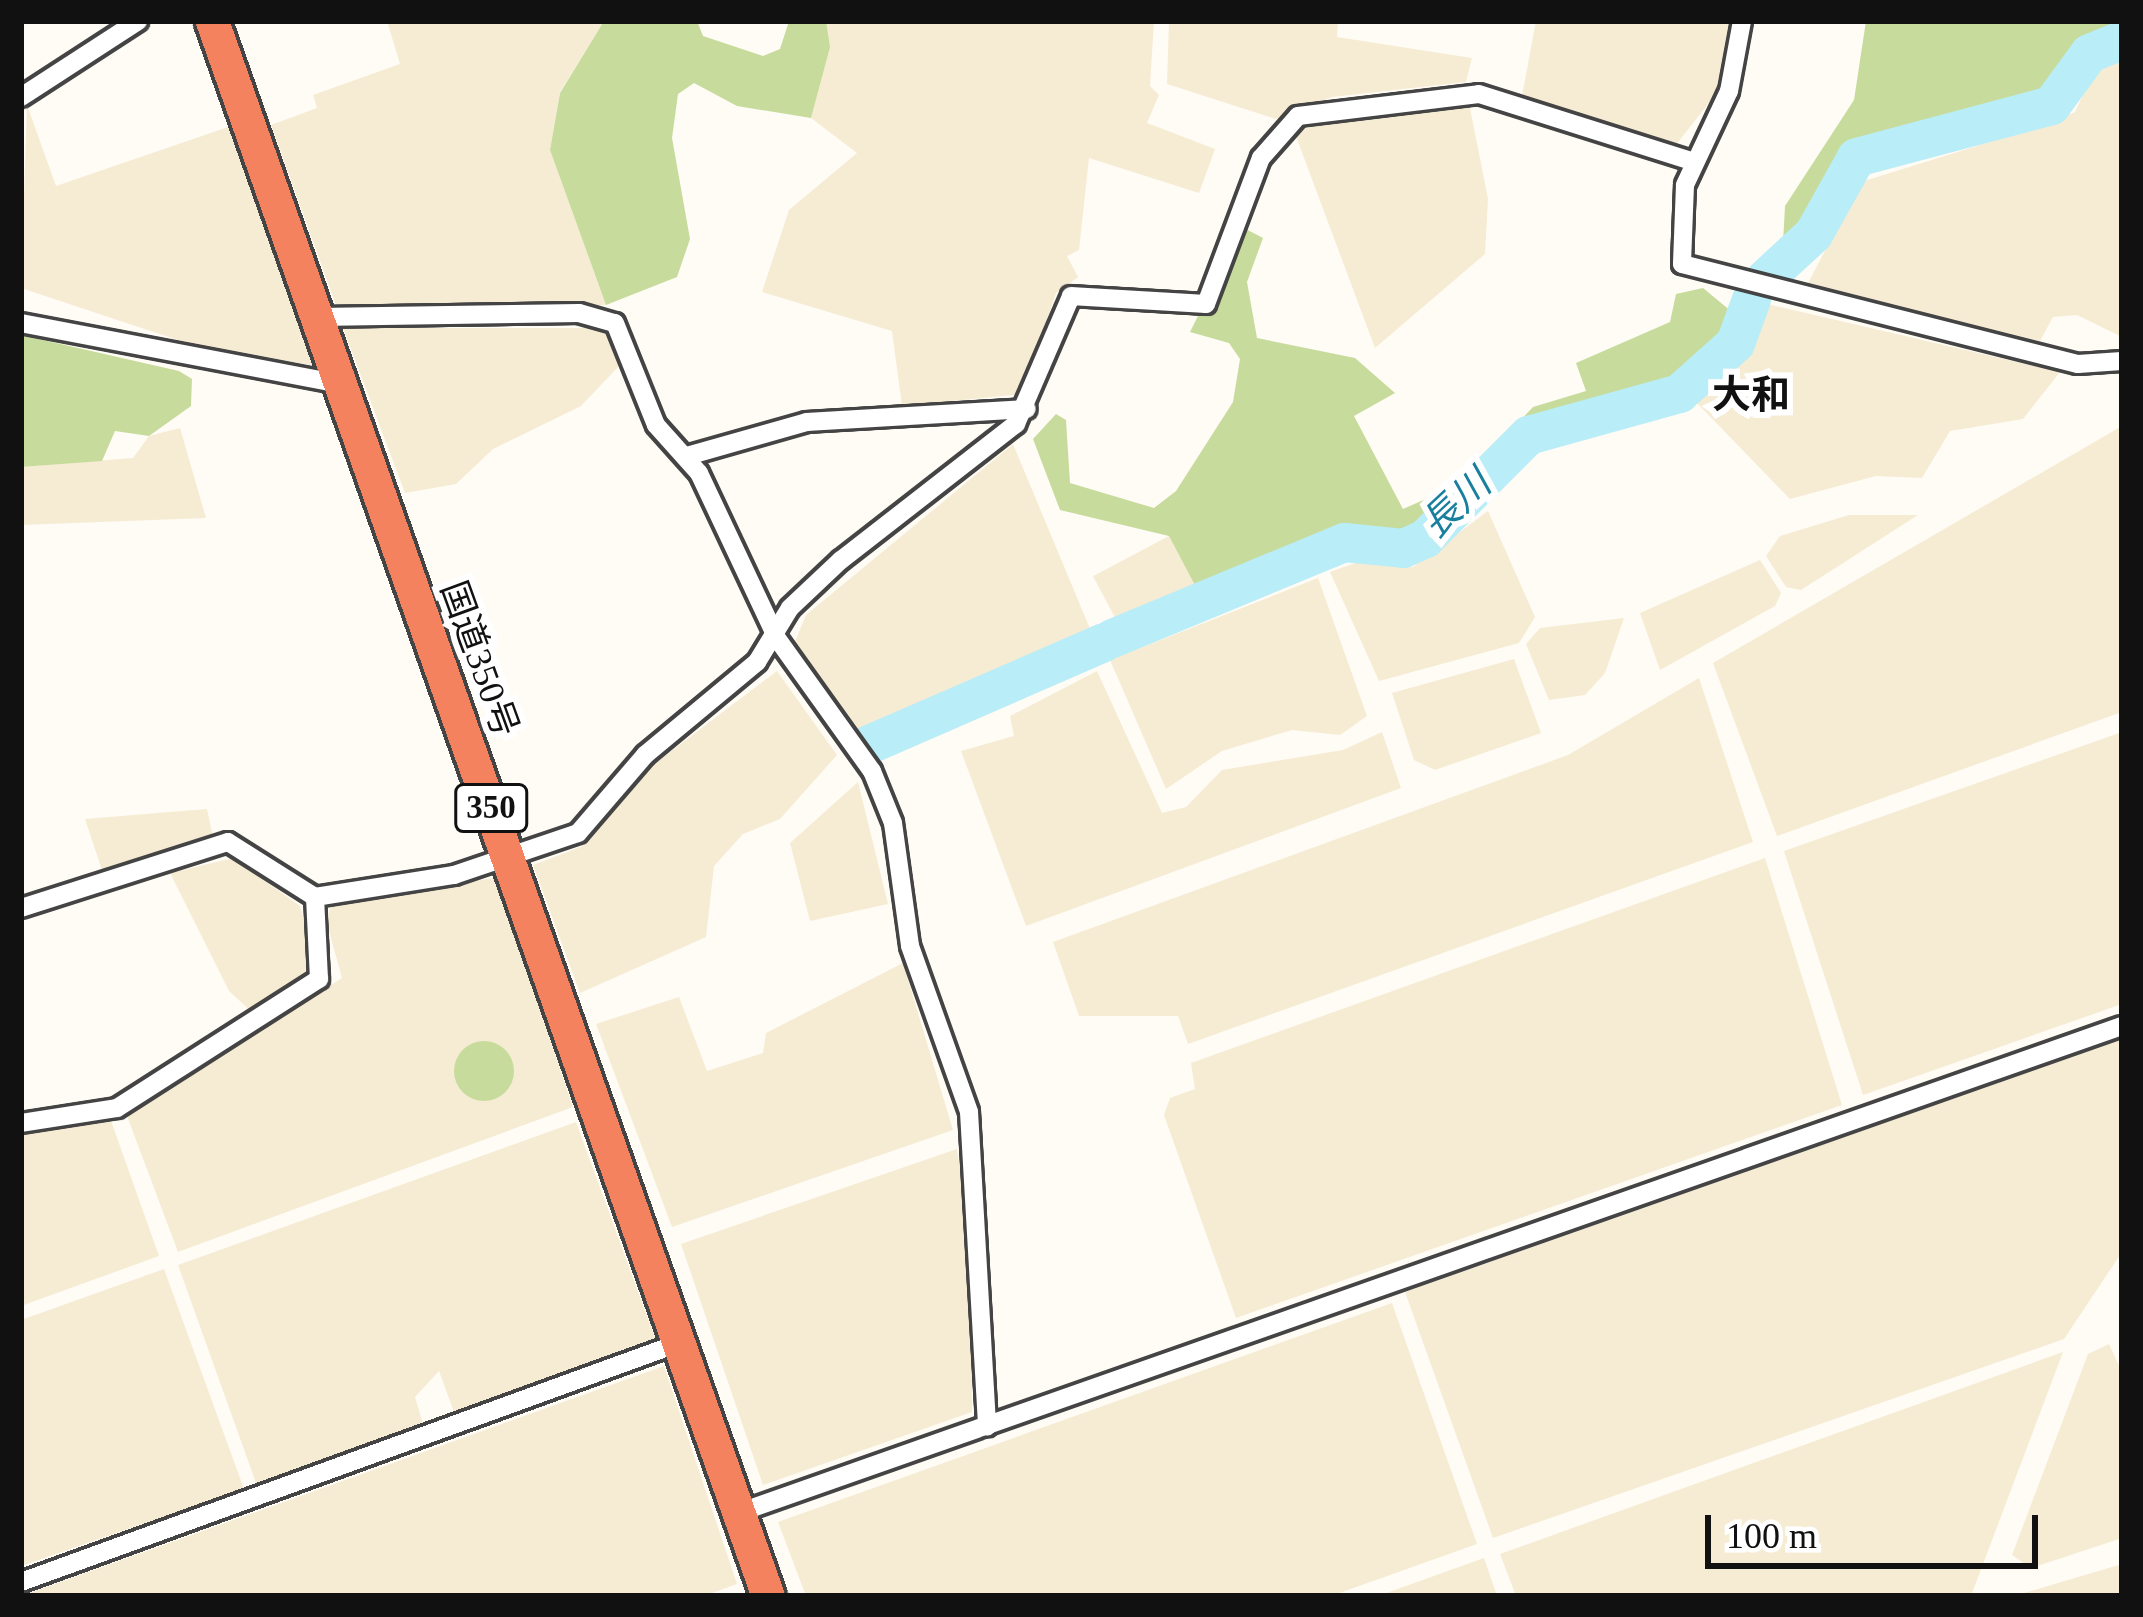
<!DOCTYPE html>
<html>
<head>
<meta charset="utf-8">
<style>
	body { margin:0 }
	#map { position:relative; width:2143px; height:1617px; overflow:hidden; background:#fffbf5; font-family:"Times New Roman","Noto Sans JP",serif }
	div>[style] { position:absolute }
	.farmland>* { inset:0; background:#f6ecd4; transform-origin:0 0 }
	.forest>* { inset:0; background:#c7dc9c }
	.round { border-radius:50% }
	.river>* { height:39px; margin:-19.5px; padding:0 19.5px; transform-origin:19.5px; border-radius:19.5px; background:#b9edf7 }
	.roads { filter:drop-shadow(3px 0 #444) drop-shadow(-3px 0 #444) drop-shadow(0 3px #444) drop-shadow(0 -3px #444) }
	.street>* { height:18px; margin:-9px; padding:0 9px; transform-origin:9px; border-radius:9px; background:#fff }
	.highway>* { height:33px; margin:-16.5px; padding:0 16.5px; transform-origin:16.5px; border-radius:16.5px; background:#f4825e }
	span { translate:-50% -50%; white-space:nowrap; text-align:center; line-height:1.15; -webkit-text-stroke:12px #fff; paint-order:stroke }
	.shield-label span { padding:3px 9px; background:#fff; border:3px solid; border-radius:9px; -webkit-text-stroke-width:0 }
	.shield-label { font-size:33px; color:#111; font-weight:700 }
	.street-label { font-size:36px; color:#111 }
	.neighbourhood-label { font-size:39px; color:#111; font-weight:700 }
	.water-label { font-size:39px; color:#18809e; font-style:italic }
	.frame { position:absolute; inset:0; border:24px solid #111; pointer-events:none }
	.scale { position:absolute; left:1705px; top:1515px; width:333px; height:54px; box-sizing:border-box; border:6px solid #111; border-top:0; padding-left:15px; font-size:36px; line-height:42px; white-space:nowrap; color:#111; -webkit-text-stroke:9px #fff; paint-order:stroke }
</style>
</head>
<body>
<div id="map">
	<div class="farmland">
		<i style="clip-path:polygon(387px 21px,604px 21px,560px 92px,550px 150px,606px 305px,337px 308px,271px 125px,317px 108px,313px 95px,400px 64px)"></i>
		<i style="clip-path:polygon(826px 21px,1154px 21px,1150px 86px,1159px 95px,1147px 123px,1215px 149px,1199px 193px,1089px 158px,1079px 250px,1067px 256px,1078px 277px,1056px 293px,1022px 394px,902px 406px,892px 331px,762px 292px,789px 210px,857px 153px,811px 118px)"></i>
		<i style="clip-path:polygon(1169px 21px,1338px 21px,1337px 37px,1472px 58px,1466px 82px,1332px 97px,1276px 119px,1167px 84px)"></i>
		<i style="clip-path:polygon(1536px 21px,1732px 21px,1715px 95px,1675px 146px,1522px 96px)"></i>
		<i style="clip-path:polygon(2122px 59px,2122px 337px,2077px 315px,2053px 317px,2040px 341px,1807px 285px,1861px 182px,2048px 124px,2075px 112px,2094px 70px)"></i>
		<i style="clip-path:polygon(1469px 103px,1488px 199px,1485px 254px,1375px 348px,1294px 131px,1399px 105px)"></i>
		<i style="clip-path:polygon(27px 105px,56px 186px,231px 126px,313px 365px,208px 350px,21px 288px)"></i>
		<i style="clip-path:polygon(1767px 304px,2060px 372px,2023px 419px,1950px 431px,1922px 478px,1876px 476px,1790px 499px,1694px 400px,1742px 360px)"></i>
		<i style="clip-path:polygon(343px 328px,598px 328px,614px 337px,619px 366px,581px 406px,493px 449px,456px 484px,405px 493px)"></i>
		<i style="clip-path:polygon(2122px 426px,2122px 712px,1777px 836px,1713px 663px)"></i>
		<i style="clip-path:polygon(180px 428px,206px 518px,21px 525px,21px 467px,133px 458px,149px 436px)"></i>
		<i style="clip-path:polygon(1013px 444px,1093px 636px,859px 737px,795px 642px,806px 615px)"></i>
		<i style="clip-path:polygon(1488px 511px,1535px 617px,1519px 643px,1379px 681px,1330px 572px,1364px 560px,1413px 567px)"></i>
		<i style="clip-path:polygon(1849px 515px,1918px 515px,1801px 590px,1786px 587px,1766px 556px,1780px 536px)"></i>
		<i style="left:1169px;top:536px;width:62px;height:86px;rotate:62deg"></i>
		<i style="clip-path:polygon(1760px 560px,1781px 593px,1775px 606px,1660px 670px,1640px 613px)"></i>
		<i style="clip-path:polygon(1318px 578px,1367px 716px,1340px 735px,1292px 730px,1222px 751px,1166px 789px,1110px 660px)"></i>
		<i style="clip-path:polygon(1624px 618px,1605px 673px,1585px 695px,1549px 700px,1526px 644px,1540px 628px)"></i>
		<i style="clip-path:polygon(1514px 659px,1541px 733px,1435px 770px,1414px 760px,1392px 693px)"></i>
		<i style="clip-path:polygon(777px 671px,837px 755px,780px 819px,743px 834px,714px 866px,706px 937px,580px 993px,533px 865px,583px 846px,649px 768px)"></i>
		<i style="clip-path:polygon(1097px 671px,1162px 813px,1186px 807px,1222px 770px,1343px 750px,1382px 732px,1401px 788px,1026px 926px,961px 751px,1014px 736px,1010px 716px)"></i>
		<i style="clip-path:polygon(1699px 678px,1753px 842px,1188px 1044px,1178px 1016px,1079px 1016px,1053px 942px,1568px 755px)"></i>
		<i style="clip-path:polygon(2122px 732px,2122px 1004px,1863px 1095px,1784px 851px)"></i>
		<i style="clip-path:polygon(858px 782px,888px 904px,810px 921px,790px 843px)"></i>
		<i style="clip-path:polygon(207px 809px,213px 837px,102px 870px,85px 819px)"></i>
		<i style="clip-path:polygon(233px 858px,300px 906px,312px 950px,302px 981px,253px 1013px,229px 991px,170px 873px)"></i>
		<i style="clip-path:polygon(1765px 858px,1842px 1105px,1236px 1318px,1164px 1115px,1170px 1098px,1195px 1089px,1191px 1063px)"></i>
		<i style="clip-path:polygon(495px 878px,573px 1107px,178px 1252px,127px 1116px,342px 978px,326px 920px,333px 901px)"></i>
		<i style="clip-path:polygon(903px 963px,953px 1130px,672px 1227px,596px 1024px,679px 997px,707px 1071px,763px 1053px,766px 1033px)"></i>
		<i style="clip-path:polygon(2122px 1039px,2122px 1252px,2064px 1339px,1493px 1538px,1405px 1292px)"></i>
		<i style="clip-path:polygon(92px 1114px,110px 1118px,159px 1256px,21px 1306px,21px 1136px)"></i>
		<i style="clip-path:polygon(576px 1122px,655px 1338px,454px 1412px,439px 1371px,415px 1397px,423px 1424px,256px 1483px,178px 1265px)"></i>
		<i style="clip-path:polygon(957px 1149px,972px 1249px,972px 1412px,763px 1485px,681px 1244px)"></i>
		<i style="clip-path:polygon(164px 1269px,244px 1489px,21px 1566px,21px 1320px)"></i>
		<i style="clip-path:polygon(1392px 1303px,1477px 1544px,1331px 1596px,806px 1596px,778px 1522px)"></i>
		<i style="clip-path:polygon(2109px 1344px,2122px 1372px,2122px 1538px,2031px 1568px,2012px 1555px,2088px 1354px)"></i>
		<i style="clip-path:polygon(2063px 1352px,1971px 1596px,1516px 1596px,1500px 1554px)"></i>
		<i style="clip-path:polygon(664px 1366px,737px 1584px,704px 1596px,21px 1596px)"></i>
		<i style="clip-path:polygon(1484px 1558px,1497px 1596px,1378px 1596px)"></i>
		<i style="clip-path:polygon(2122px 1564px,2122px 1596px,2014px 1596px)"></i>
	</div>
	<div class="forest">
		<i style="clip-path:polygon(604px 21px,697px 21px,703px 36px,763px 56px,780px 49px,789px 21px,826px 21px,830px 47px,811px 118px,737px 106px,694px 83px,678px 94px,672px 138px,690px 239px,677px 277px,606px 305px,550px 150px,560px 93px)"></i>
		<i style="clip-path:polygon(1866px 21px,2122px 21px,2122px 34px,2083px 48px,2057px 90px,1862px 142px,1838px 159px,1799px 244px,1783px 243px,1785px 206px,1854px 100px)"></i>
		<i style="clip-path:polygon(1242px 227px,1263px 238px,1247px 282px,1257px 338px,1355px 358px,1395px 393px,1354px 416px,1403px 509px,1460px 484px,1533px 407px,1586px 391px,1576px 363px,1670px 322px,1676px 294px,1703px 288px,1738px 317px,1728px 342px,1671px 387px,1527px 428px,1418px 535px,1338px 534px,1198px 591px,1169px 536px,1060px 510px,1033px 439px,1056px 414px,1066px 420px,1070px 483px,1154px 508px,1176px 491px,1233px 402px,1240px 359px,1229px 343px,1190px 332px)"></i>
		<i style="clip-path:polygon(21px 335px,179px 371px,192px 379px,191px 406px,149px 436px,115px 431px,102px 461px,21px 467px)"></i>
		<i class="round" style="left:454px;top:1041px;width:60px;height:60px"></i>
	</div>
	<div class="river">
		<i style="left:1764px;top:279px;width:67px;rotate:-42.6deg"></i>
		<i style="left:1813px;top:234px;width:88px;rotate:-60.8deg"></i>
		<i style="left:1856px;top:157px;width:202px;rotate:-14.9deg"></i>
		<i style="left:2051px;top:105px;width:64px;rotate:-53.8deg"></i>
		<i style="left:2089px;top:53px;width:35px;rotate:-22deg"></i>
		<i style="left:1112px;top:638px;width:251px;rotate:-22.5deg"></i>
		<i style="left:1344px;top:542px;width:59px;rotate:5.8deg"></i>
		<i style="left:1403px;top:548px;width:24px;rotate:-24deg"></i>
		<i style="left:1425px;top:538px;width:146px;rotate:-45deg"></i>
		<i style="left:1528px;top:435px;width:157px;rotate:-15.5deg"></i>
		<i style="left:1679px;top:393px;width:75px;rotate:-41.8deg"></i>
		<i style="left:1735px;top:343px;width:47px;rotate:-70deg"></i>
		<i style="left:869px;top:744px;width:256px;rotate:-23.5deg"></i>
	</div>
	<div class="roads">
		<div class="street">
			<i style="left:1742px;top:21px;width:71px;rotate:100.5deg"></i>
			<i style="left:1729px;top:91px;width:104px;rotate:115.1deg"></i>
			<i style="left:1685px;top:185px;width:79px;rotate:92.2deg"></i>
			<i style="left:1682px;top:264px;width:408px;rotate:14.2deg"></i>
			<i style="left:2078px;top:364px;width:44px;rotate:-3.9deg"></i>
			<i style="left:21px;top:97px;width:140px;rotate:-33deg"></i>
			<i style="left:317px;top:317px;width:262px;rotate:-0.9deg"></i>
			<i style="left:579px;top:313px;width:37px;rotate:16deg"></i>
			<i style="left:615px;top:323px;width:110px;rotate:68.1deg"></i>
			<i style="left:656px;top:425px;width:64px;rotate:48.1deg"></i>
			<i style="left:699px;top:473px;width:181px;rotate:64.8deg"></i>
			<i style="left:776px;top:637px;width:165px;rotate:54.4deg"></i>
			<i style="left:872px;top:771px;width:56px;rotate:68deg"></i>
			<i style="left:893px;top:823px;width:124px;rotate:82.1deg"></i>
			<i style="left:910px;top:946px;width:176px;rotate:70.4deg"></i>
			<i style="left:969px;top:1112px;width:315px;rotate:86.7deg"></i>
			<i style="left:21px;top:323px;width:325px;rotate:10.8deg"></i>
			<i style="left:687px;top:456px;width:125px;rotate:-15.8deg"></i>
			<i style="left:807px;top:422px;width:220px;rotate:-3.4deg"></i>
			<i style="left:21px;top:908px;width:217px;rotate:-17.7deg"></i>
			<i style="left:228px;top:842px;width:103px;rotate:32.3deg"></i>
			<i style="left:315px;top:897px;width:141px;rotate:-9deg"></i>
			<i style="left:454px;top:875px;width:131px;rotate:-18.7deg"></i>
			<i style="left:578px;top:833px;width:103px;rotate:-49.3deg"></i>
			<i style="left:645px;top:755px;width:146px;rotate:-39.7deg"></i>
			<i style="left:757px;top:662px;width:63px;rotate:-58.6deg"></i>
			<i style="left:790px;top:608px;width:70px;rotate:-43.3deg"></i>
			<i style="left:841px;top:560px;width:222px;rotate:-37.9deg"></i>
			<i style="left:1016px;top:424px;width:139px;rotate:-66.7deg"></i>
			<i style="left:1071px;top:296px;width:135px;rotate:3.4deg"></i>
			<i style="left:1206px;top:304px;width:156px;rotate:-69.4deg"></i>
			<i style="left:1261px;top:158px;width:56px;rotate:-48.6deg"></i>
			<i style="left:1298px;top:116px;width:182px;rotate:-6.9deg"></i>
			<i style="left:1479px;top:94px;width:226px;rotate:17.5deg"></i>
			<i style="left:21px;top:1123px;width:97px;rotate:-8.9deg"></i>
			<i style="left:117px;top:1108px;width:240px;rotate:-32.6deg"></i>
			<i style="left:319px;top:979px;width:82px;rotate:-92.8deg"></i>
			<i style="left:738px;top:1513px;width:1467px;rotate:-19.39deg"></i>
			<i style="left:21px;top:1582px;width:700px;rotate:-19.96deg"></i>
		</div>
		<div class="highway">
			<i style="left:212px;top:21px;width:1670px;rotate:70.56deg"></i>
		</div>
	</div>
	<div class="shield-label">
		<span style="left:491px;top:808px">350</span>
	</div>
	<div class="street-label">
		<span style="left:479px;top:659px;rotate:70deg">国道350号</span>
	</div>
	<div class="neighbourhood-label">
		<span style="left:1751px;top:395px">大和</span>
	</div>
	<div class="water-label">
		<span style="left:1456px;top:504px;rotate:-43deg">長川</span>
	</div>
	<div class="frame"></div>
	<div class="scale">100 m</div>
</div>
</body>
</html>
